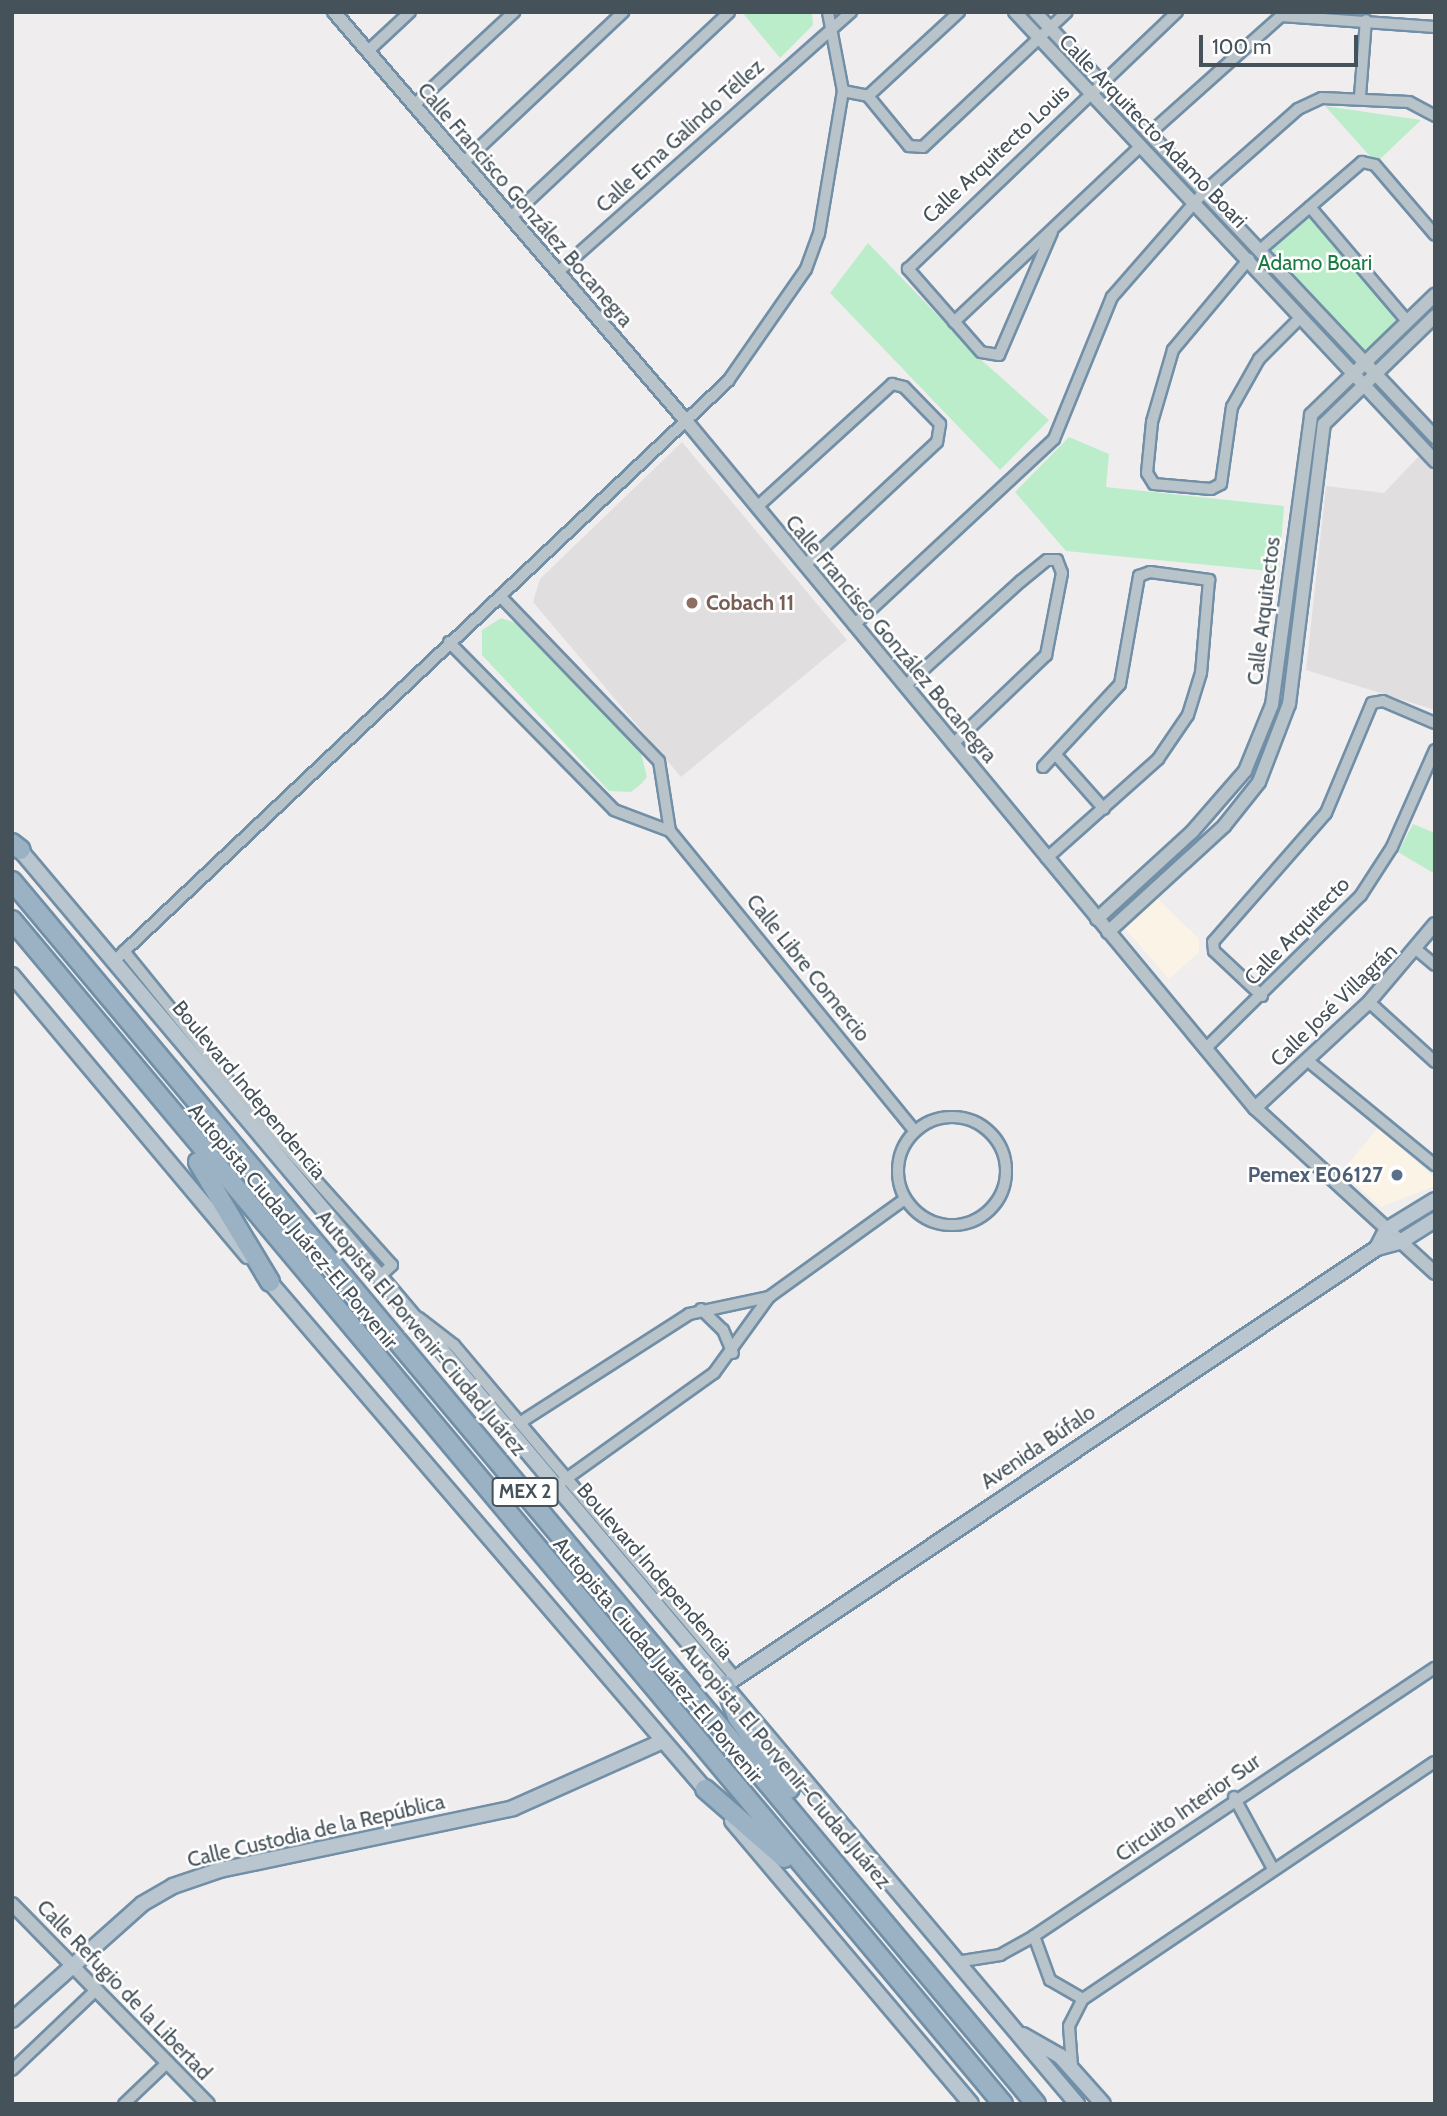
<!DOCTYPE html>
<html>
<head>
<meta charset="utf-8">
<style>
	body { margin:0 }
	#map { position:relative; width:1447px; height:2116px; overflow:hidden; background:#f0edee; font-family:Cabin,sans-serif }
	div>[style] { position:absolute }
	.commercial>* { inset:0; background:#fbf3e6 }
	.education>* { inset:0; background:#e1dedf }
	.green>* { inset:0; background:#bcedcb; transform-origin:0 0 }
	.roads { filter:drop-shadow(2px 0 #718fa7) drop-shadow(-2px 0 #718fa7) drop-shadow(0 2px #718fa7) drop-shadow(0 -2px #718fa7) }
	.minor>* { height:10px; margin:-5px; padding:0 5px; transform-origin:5px; border-radius:5px; background:#b9c3ca }
	.minor>.ring { margin:-5px; padding:0; box-sizing:content-box; background:none; border:10px solid #b9c3ca; border-radius:50% }
	.tertiary>* { height:12px; margin:-6px; padding:0 6px; transform-origin:6px; border-radius:6px; background:#b9c3ca }
	.secondary>* { height:14px; margin:-7px; padding:0 7px; transform-origin:7px; border-radius:7px; background:#b9c6cf }
	.trunk>* { height:18px; margin:-9px; padding:0 9px; transform-origin:9px; border-radius:9px; background:#9ab2c4 }
	.dots>* { width:19px; height:19px; translate:-50% -50%; box-sizing:border-box; border:4px solid #fff; border-radius:50% }
	span { translate:-50% -50%; white-space:nowrap; text-align:center; line-height:1.15; -webkit-text-stroke:5px #fff; paint-order:stroke }
	.shield-label span { padding:2px 5px; background:#fff; border:2px solid; border-radius:5px; -webkit-text-stroke-width:0 }
	.shield-label { font-size:19px; color:#46525a; font-weight:700 }
	.street-label { font-size:21px; color:#46525a }
	.park-label { font-size:21px; color:#197a42 }
	.education-label { font-size:21px; color:#785e54; font-weight:700 }
	.left { translate:0 -50%; text-align:left }
	.service-label { font-size:21px; color:#4e5e75; font-weight:700 }
	.right { translate:-100% -50%; text-align:right }
	.frame { position:absolute; inset:0; border:14px solid #46525a; pointer-events:none }
	.scale { position:absolute; left:1199px; top:35px; width:159px; height:32px; box-sizing:border-box; border:4px solid #46525a; border-top:0; padding-left:9px; font-size:21px; line-height:24px; white-space:nowrap; color:#46525a; -webkit-text-stroke:5px #fff; paint-order:stroke }
</style>
</head>
<body>
<div id="map">
	<div class="commercial">
		<i style="clip-path:polygon(1157px 898px,1199px 939px,1199px 952px,1169px 979px,1124px 927px)"></i>
		<i style="clip-path:polygon(1378px 1128px,1435px 1178px,1435px 1186px,1381px 1207px,1341px 1172px)"></i>
	</div>
	<div class="education">
		<i style="clip-path:polygon(682px 442px,847px 640px,681px 777px,533px 602px,540px 579px)"></i>
		<i style="clip-path:polygon(1420px 455px,1435px 471px,1435px 710px,1306px 670px,1326px 486px,1384px 493px)"></i>
	</div>
	<div class="green">
		<i style="clip-path:polygon(742px 12px,812px 12px,813px 25px,780px 58px)"></i>
		<i style="clip-path:polygon(1325px 106px,1421px 120px,1376px 163px)"></i>
		<i style="left:1310px;top:207px;width:150px;height:66px;rotate:50deg"></i>
		<i style="clip-path:polygon(868px 243px,978px 357px,1049px 420px,1000px 470px,830px 293px)"></i>
		<i style="clip-path:polygon(1069px 437px,1109px 454px,1106px 487px,1284px 506px,1279px 572px,1066px 551px,1015px 492px)"></i>
		<i style="clip-path:polygon(501px 618px,516px 623px,641px 753px,647px 777px,641px 784px,631px 792px,609px 791px,482px 655px,482px 630px)"></i>
		<i style="clip-path:polygon(1413px 824px,1435px 833px,1435px 874px,1398px 852px)"></i>
	</div>
	<div class="roads">
		<div class="minor">
			<i style="left:368px;top:51px;width:57px;rotate:-42.9deg"></i>
			<i style="left:843px;top:91px;width:25px;rotate:11deg"></i>
			<i style="left:868px;top:96px;width:65px;rotate:50.6deg"></i>
			<i style="left:909px;top:146px;width:14px;rotate:4deg"></i>
			<i style="left:923px;top:147px;width:197px;rotate:-43.2deg"></i>
			<i style="left:868px;top:96px;width:124px;rotate:-42.7deg"></i>
			<i style="left:1360px;top:96px;width:76px;rotate:-85.5deg"></i>
			<i style="left:414px;top:105px;width:137px;rotate:-42.9deg"></i>
			<i style="left:1150px;top:133px;width:176px;rotate:-41.8deg"></i>
			<i style="left:1281px;top:16px;width:154px;rotate:4.1deg"></i>
			<i style="left:464px;top:162px;width:219px;rotate:-43.3deg"></i>
			<i style="left:1310px;top:207px;width:150px;rotate:49.6deg"></i>
			<i style="left:511px;top:217px;width:299px;rotate:-43.2deg"></i>
			<i style="left:1052px;top:232px;width:134px;rotate:113.3deg"></i>
			<i style="left:999px;top:355px;width:18px;rotate:-171deg"></i>
			<i style="left:981px;top:352px;width:111px;rotate:-131.3deg"></i>
			<i style="left:908px;top:269px;width:372px;rotate:-43.7deg"></i>
			<i style="left:1260px;top:250px;width:135px;rotate:-40.8deg"></i>
			<i style="left:1362px;top:162px;width:13px;rotate:13deg"></i>
			<i style="left:1375px;top:165px;width:92px;rotate:49.4deg"></i>
			<i style="left:1249px;top:259px;width:119px;rotate:129.9deg"></i>
			<i style="left:1173px;top:350px;width:75px;rotate:106.3deg"></i>
			<i style="left:1152px;top:422px;width:51px;rotate:95.6deg"></i>
			<i style="left:1147px;top:473px;width:13px;rotate:58deg"></i>
			<i style="left:1154px;top:484px;width:57px;rotate:5deg"></i>
			<i style="left:1211px;top:489px;width:11px;rotate:-27deg"></i>
			<i style="left:1221px;top:484px;width:78px;rotate:-81.9deg"></i>
			<i style="left:1232px;top:407px;width:55px;rotate:-60.6deg"></i>
			<i style="left:1259px;top:359px;width:59px;rotate:-45deg"></i>
			<i style="left:558px;top:272px;width:392px;rotate:-41.6deg"></i>
			<i style="left:954px;top:322px;width:255px;rotate:-43.3deg"></i>
			<i style="left:757px;top:507px;width:183px;rotate:-42.3deg"></i>
			<i style="left:892px;top:384px;width:12px;rotate:14deg"></i>
			<i style="left:904px;top:387px;width:52px;rotate:45.8deg"></i>
			<i style="left:940px;top:424px;width:18px;rotate:99deg"></i>
			<i style="left:937px;top:442px;width:180px;rotate:137deg"></i>
			<i style="left:500px;top:596px;width:229px;rotate:46.1deg"></i>
			<i style="left:659px;top:761px;width:71px;rotate:81.1deg"></i>
			<i style="left:854px;top:625px;width:273px;rotate:-42.9deg"></i>
			<i style="left:1054px;top:439px;width:153px;rotate:-67.8deg"></i>
			<i style="left:1112px;top:297px;width:140px;rotate:-48.8deg"></i>
			<i style="left:1204px;top:192px;width:125px;rotate:-41.4deg"></i>
			<i style="left:1298px;top:109px;width:26px;rotate:-25deg"></i>
			<i style="left:1322px;top:98px;width:87px;rotate:2.6deg"></i>
			<i style="left:1409px;top:102px;width:30px;rotate:28deg"></i>
			<i style="left:449px;top:642px;width:235px;rotate:45.5deg"></i>
			<i style="left:614px;top:810px;width:60px;rotate:20.6deg"></i>
			<i style="left:670px;top:831px;width:387px;rotate:50.8deg"></i>
			<i style="left:905px;top:686px;width:156px;rotate:-42.2deg"></i>
			<i style="left:1021px;top:581px;width:33px;rotate:-39deg"></i>
			<i style="left:1047px;top:560px;width:10px"></i>
			<i style="left:1057px;top:560px;width:14px;rotate:69deg"></i>
			<i style="left:1062px;top:573px;width:84px;rotate:101deg"></i>
			<i style="left:1046px;top:655px;width:129px;rotate:136.3deg"></i>
			<i style="left:1056px;top:755px;width:72px;rotate:48.4deg"></i>
			<i style="left:1043px;top:767px;width:113px;rotate:-47.1deg"></i>
			<i style="left:1120px;top:684px;width:110px;rotate:-80deg"></i>
			<i style="left:1139px;top:576px;width:12px;rotate:-20deg"></i>
			<i style="left:1150px;top:572px;width:60px;rotate:7.7deg"></i>
			<i style="left:1209px;top:580px;width:93px;rotate:94.9deg"></i>
			<i style="left:1201px;top:673px;width:44px;rotate:107.2deg"></i>
			<i style="left:1188px;top:715px;width:53px;rotate:124.3deg"></i>
			<i style="left:1158px;top:759px;width:149px;rotate:138.3deg"></i>
			<i style="left:1417px;top:950px;width:23px;rotate:40deg"></i>
			<i style="left:124px;top:951px;width:202px;rotate:51deg"></i>
			<i style="left:251px;top:1108px;width:211px;rotate:48.1deg"></i>
			<i style="left:392px;top:1265px;width:18px;rotate:137deg"></i>
			<i style="left:114px;top:961px;width:845px;rotate:-43.37deg"></i>
			<i style="left:728px;top:381px;width:136px;rotate:-55.1deg"></i>
			<i style="left:806px;top:269px;width:37px;rotate:-70deg"></i>
			<i style="left:819px;top:234px;width:145px;rotate:-80.5deg"></i>
			<i style="left:843px;top:91px;width:80px;rotate:-100.8deg"></i>
			<i style="left:1262px;top:996px;width:66px;rotate:-136.8deg"></i>
			<i style="left:1214px;top:951px;width:9px;rotate:-96deg"></i>
			<i style="left:1213px;top:942px;width:171px;rotate:-48.8deg"></i>
			<i style="left:1326px;top:813px;width:119px;rotate:-67.3deg"></i>
			<i style="left:1372px;top:703px;width:11px;rotate:-10deg"></i>
			<i style="left:1383px;top:701px;width:56px;rotate:22.9deg"></i>
			<i style="left:1369px;top:1002px;width:89px;rotate:42.3deg"></i>
			<i style="left:1205px;top:1049px;width:219px;rotate:-44.6deg"></i>
			<i style="left:1361px;top:895px;width:57px;rotate:-57.1deg"></i>
			<i style="left:1392px;top:847px;width:106px;rotate:-66.1deg"></i>
			<i style="left:1307px;top:1060px;width:166px;rotate:39.4deg"></i>
			<i class="ring" style="left:898px;top:1117px;width:98px;height:98px"></i>
			<i style="left:701px;top:1309px;width:30px;rotate:44deg"></i>
			<i style="left:723px;top:1330px;width:25px;rotate:67deg"></i>
			<i style="left:419px;top:1318px;width:44px;rotate:37.6deg"></i>
			<i style="left:454px;top:1345px;width:435px;rotate:49.8deg"></i>
			<i style="left:521px;top:1422px;width:200px;rotate:-32.7deg"></i>
			<i style="left:689px;top:1314px;width:82px;rotate:-12deg"></i>
			<i style="left:769px;top:1297px;width:168px;rotate:-35.8deg"></i>
			<i style="left:563px;top:1481px;width:186px;rotate:-35.6deg"></i>
			<i style="left:714px;top:1373px;width:94px;rotate:-54.1deg"></i>
			<i style="left:1234px;top:1797px;width:80px;rotate:61.5deg"></i>
			<i style="left:1034px;top:1936px;width:47px;rotate:70deg"></i>
			<i style="left:1050px;top:1980px;width:38px;rotate:30deg"></i>
			<i style="left:956px;top:1962px;width:45px;rotate:-9deg"></i>
			<i style="left:1000px;top:1955px;width:39px;rotate:-29deg"></i>
			<i style="left:1034px;top:1936px;width:482px;rotate:-33.8deg"></i>
			<i style="left:1072px;top:2066px;width:40px;rotate:-94.3deg"></i>
			<i style="left:1069px;top:2026px;width:30px;rotate:-63deg"></i>
			<i style="left:1083px;top:1999px;width:424px;rotate:-34deg"></i>
			<i style="left:12px;top:2070px;width:117px;rotate:-43.6deg"></i>
			<i style="left:124px;top:2104px;width:61px;rotate:-43.7deg"></i>
		</div>
		<div class="tertiary">
			<i style="left:334px;top:12px;width:541px;rotate:49.27deg"></i>
			<i style="left:687px;top:422px;width:891px;rotate:50.38deg"></i>
			<i style="left:1255px;top:1108px;width:244px;rotate:42.5deg"></i>
			<i style="left:1015px;top:12px;width:615px;rotate:46.91deg"></i>
			<i style="left:1035px;top:12px;width:584px;rotate:46.74deg"></i>
			<i style="left:1097px;top:919px;width:129px;rotate:-42.5deg"></i>
			<i style="left:1192px;top:832px;width:81px;rotate:-49deg"></i>
			<i style="left:1245px;top:771px;width:71px;rotate:-67.8deg"></i>
			<i style="left:1272px;top:705px;width:293px;rotate:-82.3deg"></i>
			<i style="left:1311px;top:415px;width:173px;rotate:-44.1deg"></i>
			<i style="left:1108px;top:932px;width:157px;rotate:-42.4deg"></i>
			<i style="left:1224px;top:826px;width:56px;rotate:-51.5deg"></i>
			<i style="left:1259px;top:782px;width:84px;rotate:-69deg"></i>
			<i style="left:1289px;top:704px;width:282px;rotate:-82.9deg"></i>
			<i style="left:1324px;top:424px;width:155px;rotate:-44.2deg"></i>
			<i style="left:1255px;top:1108px;width:156px;rotate:-42.9deg"></i>
			<i style="left:1369px;top:1002px;width:102px;rotate:-49.8deg"></i>
			<i style="left:12px;top:1904px;width:280px;rotate:45.6deg"></i>
		</div>
		<div class="secondary">
			<i style="left:15px;top:844px;width:1648px;rotate:49.87deg"></i>
			<i style="left:12px;top:975px;width:367px;rotate:50deg"></i>
			<i style="left:1377px;top:1248px;width:20px;rotate:-63deg"></i>
			<i style="left:1386px;top:1230px;width:57px;rotate:-31.5deg"></i>
			<i style="left:263px;top:1274px;width:686px;rotate:49.37deg"></i>
			<i style="left:725px;top:1685px;width:785px;rotate:-33.83deg"></i>
			<i style="left:1377px;top:1248px;width:24px;rotate:-15deg"></i>
			<i style="left:1400px;top:1242px;width:41px;rotate:-32.2deg"></i>
			<i style="left:732px;top:1821px;width:370px;rotate:49.8deg"></i>
			<i style="left:12px;top:2020px;width:174px;rotate:-41.7deg"></i>
			<i style="left:142px;top:1904px;width:36px;rotate:-30deg"></i>
			<i style="left:173px;top:1886px;width:50px;rotate:-18.8deg"></i>
			<i style="left:220px;top:1870px;width:299px;rotate:-11.9deg"></i>
			<i style="left:513px;top:1808px;width:164px;rotate:-24.1deg"></i>
			<i style="left:1023px;top:2035px;width:43px;rotate:29.6deg"></i>
			<i style="left:1060px;top:2056px;width:64px;rotate:48.1deg"></i>
		</div>
		<div class="trunk">
			<i style="left:12px;top:843px;width:11px;rotate:38deg"></i>
			<i style="left:12px;top:881px;width:1595px;rotate:50.06deg"></i>
			<i style="left:12px;top:920px;width:1544px;rotate:50.07deg"></i>
			<i style="left:198px;top:1162px;width:140px;rotate:59deg"></i>
			<i style="left:725px;top:1685px;width:34px;rotate:69deg"></i>
			<i style="left:737px;top:1717px;width:89px;rotate:53.6deg"></i>
			<i style="left:705px;top:1789px;width:105px;rotate:41.1deg"></i>
		</div>
	</div>
	<div class="dots">
		<i style="left:692px;top:603px;background:#8d6e63"></i>
		<i style="left:1397px;top:1175px;background:#5c6f8a"></i>
	</div>
	<div class="shield-label">
		<span style="left:525px;top:1492px">MEX 2</span>
	</div>
	<div class="street-label">
		<span style="left:1153px;top:131px;rotate:46deg">Calle Arquitecto Adamo Boari</span>
		<span style="left:680px;top:136px;rotate:-42deg">Calle Ema Galindo Téllez</span>
		<span style="left:996px;top:154px;rotate:-43deg">Calle Arquitecto Louis</span>
		<span style="left:525px;top:205px;rotate:49deg">Calle Francisco González Bocanegra</span>
		<span style="left:1264px;top:611px;rotate:-83deg">Calle Arquitectos</span>
		<span style="left:891px;top:639px;rotate:50deg">Calle Francisco González Bocanegra</span>
		<span style="left:1297px;top:931px;rotate:-46deg">Calle Arquitecto</span>
		<span style="left:808px;top:968px;rotate:51deg">Calle Libre Comercio</span>
		<span style="left:1334px;top:1005px;rotate:-44deg">Calle José Villagrán</span>
		<span style="left:249px;top:1090px;rotate:50deg">Boulevard Independencia</span>
		<span style="left:293px;top:1226px;rotate:50deg">Autopista Ciudad Juárez-El Porvenir</span>
		<span style="left:421px;top:1333px;rotate:50deg">Autopista El Porvenir-Ciudad Juárez</span>
		<span style="left:1038px;top:1447px;rotate:-34deg">Avenida Búfalo</span>
		<span style="left:655px;top:1571px;rotate:49deg">Boulevard Independencia</span>
		<span style="left:658px;top:1660px;rotate:50deg">Autopista Ciudad Juárez-El Porvenir</span>
		<span style="left:786px;top:1766px;rotate:50deg">Autopista El Porvenir-Ciudad Juárez</span>
		<span style="left:1188px;top:1808px;rotate:-35deg">Circuito Interior Sur</span>
		<span style="left:316px;top:1831px;rotate:-13deg">Calle Custodia de la República</span>
		<span style="left:124px;top:1990px;rotate:46deg">Calle Refugio de la Libertad</span>
	</div>
	<div class="park-label">
		<span style="left:1315px;top:263px">Adamo Boari</span>
	</div>
	<div class="education-label">
		<span class="left" style="left:706px;top:603px">Cobach 11</span>
	</div>
	<div class="service-label">
		<span class="right" style="left:1383px;top:1175px">Pemex E06127</span>
	</div>
	<div class="frame"></div>
	<div class="scale">100 m</div>
</div>
</body>
</html>
